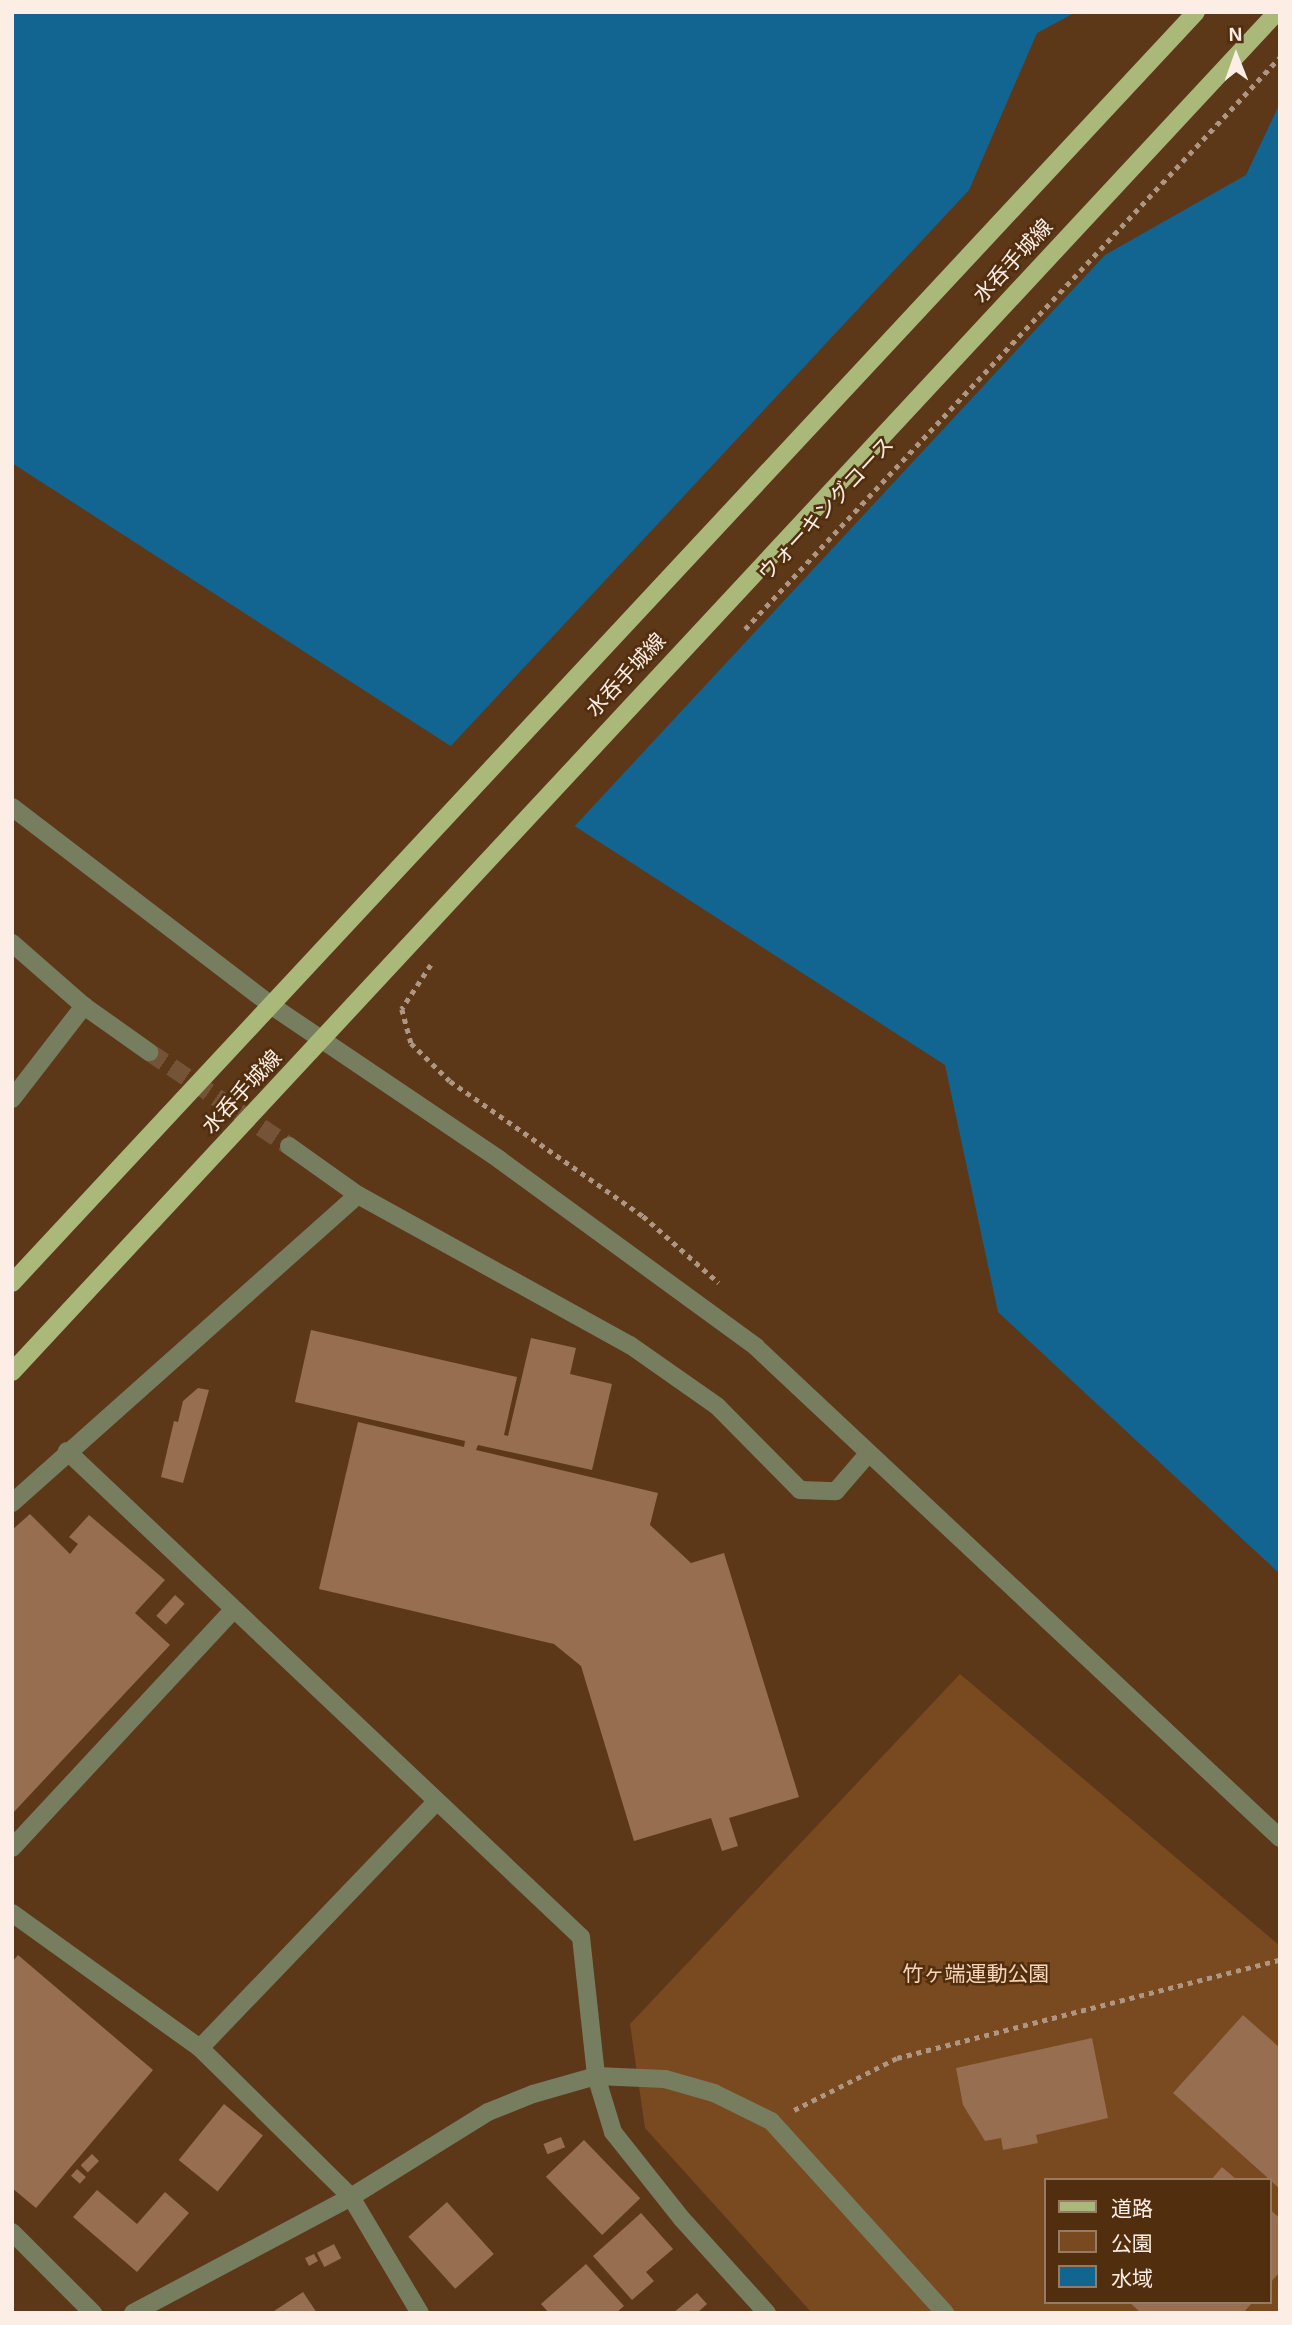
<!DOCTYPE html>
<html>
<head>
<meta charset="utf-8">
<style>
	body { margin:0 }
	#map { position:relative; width:1292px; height:2325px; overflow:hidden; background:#5c3819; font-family:Helvetica,"Noto Sans JP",sans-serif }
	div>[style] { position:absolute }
	.green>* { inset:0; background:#79491f }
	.water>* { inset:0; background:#126590 }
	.pier>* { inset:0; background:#5c3819 }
	.building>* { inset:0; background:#976e4f; transform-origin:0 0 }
	.minor-tunnel>* { height:18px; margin-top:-9px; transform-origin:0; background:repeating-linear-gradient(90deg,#745337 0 18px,transparent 0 27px) }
	.path>* { height:4.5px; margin-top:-2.25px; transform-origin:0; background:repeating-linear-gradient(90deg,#ae9682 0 5px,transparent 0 10px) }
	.minor>* { height:18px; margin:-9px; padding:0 9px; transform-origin:9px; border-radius:9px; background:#777e60 }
	.major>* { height:18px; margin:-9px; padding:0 9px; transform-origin:9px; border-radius:9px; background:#aab879 }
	span { translate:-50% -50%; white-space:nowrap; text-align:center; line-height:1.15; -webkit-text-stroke:5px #512e0e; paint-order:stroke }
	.street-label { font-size:21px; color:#fceee4 }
	.park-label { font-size:21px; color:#f7d4ba }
	.frame { position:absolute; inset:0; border:14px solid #fceee4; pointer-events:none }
	.legend { position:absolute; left:1044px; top:2178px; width:228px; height:126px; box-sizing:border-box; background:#512e0e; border:2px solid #957b64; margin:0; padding:9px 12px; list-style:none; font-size:21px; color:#fceee4 }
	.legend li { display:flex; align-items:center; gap:14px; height:35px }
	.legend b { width:35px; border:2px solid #957b64 }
	.north { position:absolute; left:1201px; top:21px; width:70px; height:70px; -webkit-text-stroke:5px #512e0e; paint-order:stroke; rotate:359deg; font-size:19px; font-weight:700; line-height:28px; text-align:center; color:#fceee4 }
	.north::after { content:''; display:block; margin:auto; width:24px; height:32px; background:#fceee4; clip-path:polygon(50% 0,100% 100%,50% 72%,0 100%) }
</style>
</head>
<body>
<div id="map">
	<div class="green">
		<i style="clip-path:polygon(evenodd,960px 1674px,1280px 1946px,1280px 2313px,812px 2313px,645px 2128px,630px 2024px,960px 1674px,1045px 2180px,1269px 2180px,1269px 2302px,1045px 2302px,1045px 2180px)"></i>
	</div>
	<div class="water">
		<i style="clip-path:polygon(12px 12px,1280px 12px,1280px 1574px,998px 1312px,945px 1065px,12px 463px)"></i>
	</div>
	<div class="pier">
		<i style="clip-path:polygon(1076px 12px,1280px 12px,1280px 103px,1246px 175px,1105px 255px,572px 829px,448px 749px,969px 190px,1037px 33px)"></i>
	</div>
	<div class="building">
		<i style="clip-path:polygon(311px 1330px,517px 1377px,504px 1435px,508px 1436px,531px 1338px,576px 1348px,570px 1374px,612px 1384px,592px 1470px,478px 1445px,476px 1450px,658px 1493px,650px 1525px,691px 1563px,724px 1553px,799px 1797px,729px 1818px,738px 1846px,722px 1851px,711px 1818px,634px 1841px,581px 1666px,554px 1644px,319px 1589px,358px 1422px,464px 1447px,465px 1441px,295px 1402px)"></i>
		<i style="clip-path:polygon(198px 1388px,209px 1390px,183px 1483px,161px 1477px,174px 1421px,178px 1422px,183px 1401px)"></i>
		<i style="clip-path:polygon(30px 1514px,70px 1554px,78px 1544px,69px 1537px,89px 1515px,165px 1580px,135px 1613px,170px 1645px,12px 1814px,12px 1530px)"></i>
		<i style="left:175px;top:1595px;width:13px;height:28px;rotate:42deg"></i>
		<i style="clip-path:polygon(18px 1955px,153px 2070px,36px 2208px,12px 2188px,12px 1962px)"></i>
		<i style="clip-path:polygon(1243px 2015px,1280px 2048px,1280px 2189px,1173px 2093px)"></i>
		<i style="clip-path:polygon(1092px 2038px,1108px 2118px,1036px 2135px,1038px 2143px,1003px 2150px,1001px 2138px,985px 2141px,963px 2105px,956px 2068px)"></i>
		<i style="left:224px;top:2104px;width:50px;height:72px;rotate:39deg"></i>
		<i style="left:561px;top:2137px;width:11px;height:19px;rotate:68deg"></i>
		<i style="left:584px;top:2140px;width:81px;height:53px;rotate:46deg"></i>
		<i style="left:92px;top:2154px;width:10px;height:16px;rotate:45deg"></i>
		<i style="clip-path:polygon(1222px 2167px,1237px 2180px,1211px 2180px)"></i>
		<i style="left:77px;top:2169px;width:12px;height:9px;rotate:42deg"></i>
		<i style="clip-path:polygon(97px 2190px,137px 2224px,165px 2192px,189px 2213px,137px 2272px,73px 2217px)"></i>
		<i style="left:447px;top:2202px;width:70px;height:52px;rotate:48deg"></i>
		<i style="clip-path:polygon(1269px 2209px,1280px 2218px,1280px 2272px,1269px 2284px)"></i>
		<i style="clip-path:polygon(641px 2213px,673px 2249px,646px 2272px,654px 2281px,632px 2300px,593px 2256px)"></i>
		<i style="left:334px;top:2244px;width:16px;height:19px;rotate:63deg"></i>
		<i style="clip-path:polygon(314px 2254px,318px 2261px,309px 2266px,305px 2258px)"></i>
		<i style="clip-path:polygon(586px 2264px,624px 2306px,616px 2313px,549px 2313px,541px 2304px)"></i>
		<i style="clip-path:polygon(303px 2292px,317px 2313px,271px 2313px)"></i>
		<i style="clip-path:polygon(697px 2293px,707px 2304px,697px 2313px,673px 2313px)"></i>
		<i style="clip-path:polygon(1129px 2302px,1253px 2302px,1243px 2313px,1141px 2313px)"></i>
	</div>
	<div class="minor-tunnel">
		<i style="left:149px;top:1052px;width:169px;rotate:33.9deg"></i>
	</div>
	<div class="path">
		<i style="left:745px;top:629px;width:783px;rotate:-46.91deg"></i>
		<i style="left:431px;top:965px;width:53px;rotate:123.4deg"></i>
		<i style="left:402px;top:1009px;width:35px;rotate:75deg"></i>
		<i style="left:411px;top:1043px;width:54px;rotate:44.3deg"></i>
		<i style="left:450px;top:1081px;width:236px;rotate:35deg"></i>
		<i style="left:643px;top:1216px;width:101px;rotate:41.4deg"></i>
		<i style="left:794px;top:2110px;width:115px;rotate:-26.8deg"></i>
		<i style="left:897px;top:2058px;width:395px;rotate:-14.4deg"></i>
	</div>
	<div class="minor">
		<i style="left:12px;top:807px;width:327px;rotate:37.4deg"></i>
		<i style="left:272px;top:1006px;width:275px;rotate:34deg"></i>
		<i style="left:500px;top:1160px;width:317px;rotate:36.1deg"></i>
		<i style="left:756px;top:1347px;width:718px;rotate:43.14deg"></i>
		<i style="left:12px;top:943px;width:96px;rotate:41.2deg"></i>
		<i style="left:84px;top:1006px;width:80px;rotate:35.3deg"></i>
		<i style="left:12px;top:1099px;width:118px;rotate:-52.3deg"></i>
		<i style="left:289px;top:1146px;width:85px;rotate:35.4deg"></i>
		<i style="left:67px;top:1451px;width:707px;rotate:43.4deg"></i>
		<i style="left:581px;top:1937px;width:140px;rotate:83.8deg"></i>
		<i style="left:596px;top:2076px;width:59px;rotate:73.1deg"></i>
		<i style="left:613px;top:2132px;width:111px;rotate:51.6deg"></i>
		<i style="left:682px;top:2219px;width:127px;rotate:47.9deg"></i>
		<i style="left:12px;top:1503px;width:463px;rotate:-41.7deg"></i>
		<i style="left:358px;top:1195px;width:311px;rotate:28.9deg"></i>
		<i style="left:630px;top:1345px;width:106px;rotate:35deg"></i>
		<i style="left:717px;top:1406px;width:118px;rotate:45.3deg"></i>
		<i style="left:800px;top:1490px;width:36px;rotate:2deg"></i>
		<i style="left:836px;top:1491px;width:48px;rotate:-49.3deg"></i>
		<i style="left:12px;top:1848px;width:325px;rotate:-47.1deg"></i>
		<i style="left:12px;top:1913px;width:231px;rotate:35.7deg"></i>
		<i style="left:200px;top:2048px;width:212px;rotate:44.6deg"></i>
		<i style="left:351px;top:2197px;width:135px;rotate:59.3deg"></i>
		<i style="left:200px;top:2048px;width:342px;rotate:-46.2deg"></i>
		<i style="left:12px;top:2232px;width:115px;rotate:45deg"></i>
		<i style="left:133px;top:2313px;width:247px;rotate:-28deg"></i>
		<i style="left:351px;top:2197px;width:161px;rotate:-31.8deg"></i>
		<i style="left:488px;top:2112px;width:48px;rotate:-21.8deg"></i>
		<i style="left:533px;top:2094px;width:66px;rotate:-15.9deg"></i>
		<i style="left:596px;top:2076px;width:69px;rotate:2.5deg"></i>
		<i style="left:665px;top:2079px;width:51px;rotate:15.9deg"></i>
		<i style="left:714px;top:2093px;width:64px;rotate:26.2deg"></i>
		<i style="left:771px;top:2121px;width:259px;rotate:47.8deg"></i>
	</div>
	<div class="major">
		<i style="left:12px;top:1283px;width:1737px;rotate:-47.03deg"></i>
		<i style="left:12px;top:1372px;width:1857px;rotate:-47.07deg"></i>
	</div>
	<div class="street-label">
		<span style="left:1013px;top:261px;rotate:-47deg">水呑手城線</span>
		<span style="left:826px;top:509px;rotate:-47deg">ウォーキングコース</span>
		<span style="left:626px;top:675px;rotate:-47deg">水呑手城線</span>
		<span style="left:242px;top:1092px;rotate:-47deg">水呑手城線</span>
	</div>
	<div class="park-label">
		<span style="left:976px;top:1974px">竹ヶ端運動公園</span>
	</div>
	<div class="frame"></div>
	<ul class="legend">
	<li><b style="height:9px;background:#aab879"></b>道路</li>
	<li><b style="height:19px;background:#79491f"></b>公園</li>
	<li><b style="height:19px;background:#126590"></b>水域</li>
	</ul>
	<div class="north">N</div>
</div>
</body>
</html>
